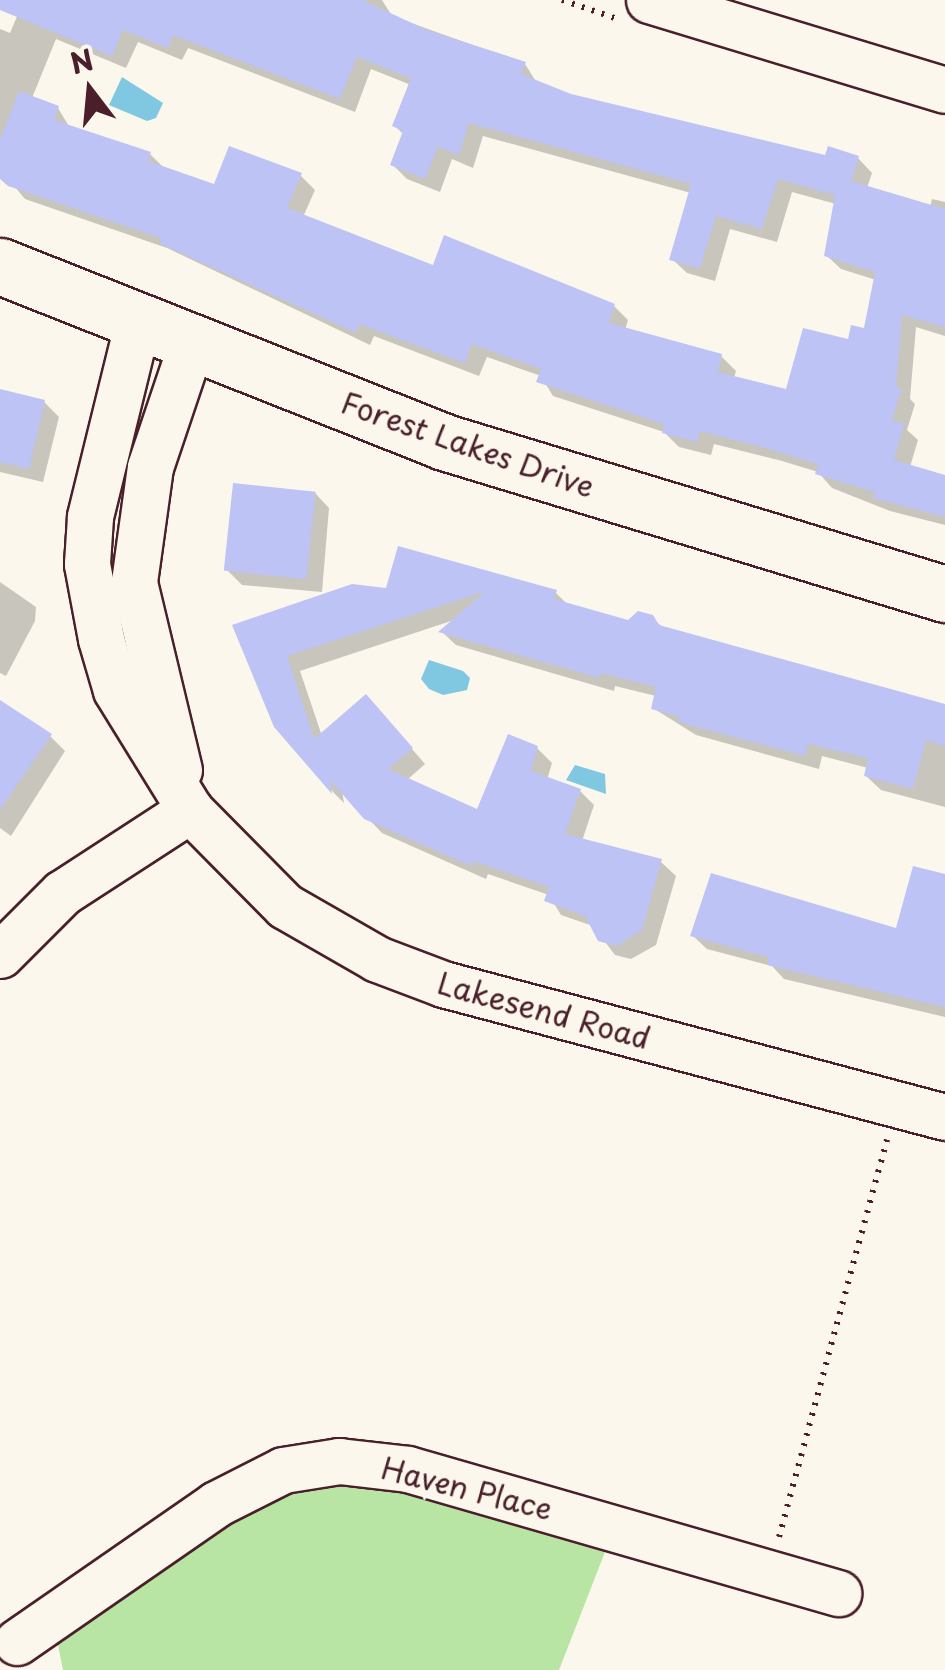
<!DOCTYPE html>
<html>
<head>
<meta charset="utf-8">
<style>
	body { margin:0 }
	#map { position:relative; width:945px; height:1670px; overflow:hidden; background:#fbf7ec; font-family:"Playpen Sans",sans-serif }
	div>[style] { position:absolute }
	.green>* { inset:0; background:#b8e5a3 }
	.water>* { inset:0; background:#80c8e1 }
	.shadow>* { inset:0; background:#0003 }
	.building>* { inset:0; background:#bdc3f5; transform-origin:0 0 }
	.path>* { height:6px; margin-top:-3px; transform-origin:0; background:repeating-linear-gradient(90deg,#4a1f2b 0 2.5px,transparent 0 10.5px) }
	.roads { filter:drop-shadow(2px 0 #4a1f2b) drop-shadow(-2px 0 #4a1f2b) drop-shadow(0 2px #4a1f2b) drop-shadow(0 -2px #4a1f2b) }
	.minor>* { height:45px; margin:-22.5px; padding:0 22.5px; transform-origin:22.5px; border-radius:22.5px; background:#fbf7ec }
	.secondary>* { height:55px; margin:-27.5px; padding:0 27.5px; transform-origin:27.5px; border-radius:27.5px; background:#fbf7ec }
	span { translate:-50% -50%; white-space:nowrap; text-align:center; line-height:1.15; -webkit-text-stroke:10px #fbf7ec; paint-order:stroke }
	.street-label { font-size:30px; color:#4a1f2b }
	.north { position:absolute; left:40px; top:40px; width:100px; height:100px; -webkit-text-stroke:8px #fbf7ec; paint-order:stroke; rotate:344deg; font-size:28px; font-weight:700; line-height:40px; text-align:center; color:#4a1f2b }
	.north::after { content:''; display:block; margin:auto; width:35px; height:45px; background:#4a1f2b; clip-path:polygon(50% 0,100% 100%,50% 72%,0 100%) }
</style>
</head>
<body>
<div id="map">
	<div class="green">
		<i style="clip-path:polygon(312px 1484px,400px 1486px,612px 1534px,559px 1670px,63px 1670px,58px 1645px,66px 1622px,265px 1495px)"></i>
	</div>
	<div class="water">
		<i style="clip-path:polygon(122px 77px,163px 103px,156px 118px,147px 121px,109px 105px)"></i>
		<i style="clip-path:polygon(429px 660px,463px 671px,470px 678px,467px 690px,443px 695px,429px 689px,421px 679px)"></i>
		<i style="clip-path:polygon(575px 765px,605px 774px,606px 794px,566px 780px)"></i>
	</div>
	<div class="shadow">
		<i style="clip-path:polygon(evenodd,24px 0,382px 0,392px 16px,525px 64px,537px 83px,570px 96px,827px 158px,858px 158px,872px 173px,867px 188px,930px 207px,932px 199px,945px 202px,945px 336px,916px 327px,910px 399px,915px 404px,907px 430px,918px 440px,910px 467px,945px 477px,945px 525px,890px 511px,832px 488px,818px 472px,782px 461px,714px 444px,711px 455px,679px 447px,664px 432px,553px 396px,541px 376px,487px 357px,479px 376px,374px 336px,370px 345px,167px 248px,25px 199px,0 169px,0 29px,10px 33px,24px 0,56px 39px,126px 68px,138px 42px,182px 60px,188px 48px,355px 112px,371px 69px,411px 85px,395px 126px,404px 135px,393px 165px,407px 179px,440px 192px,452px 159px,473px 168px,483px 136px,691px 193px,672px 259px,687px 273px,715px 281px,730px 229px,777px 242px,792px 192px,836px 204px,826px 255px,841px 269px,876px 280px,866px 331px,788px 392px,734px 378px,736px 371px,721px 356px,625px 330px,628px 320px,614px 306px,434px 268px,303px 217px,315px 190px,300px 175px,216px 188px,166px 170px,150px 154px,70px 128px,58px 108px,32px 98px,56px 39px)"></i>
		<i style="clip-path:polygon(0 400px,44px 402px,59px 417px,43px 482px,0 472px)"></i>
		<i style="clip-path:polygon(315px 493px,329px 508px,322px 592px,242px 585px,227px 570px)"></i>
		<i style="clip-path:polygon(400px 549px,555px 592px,570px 607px,629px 622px,652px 617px,664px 629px,945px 706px,945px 807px,881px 790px,866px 776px,868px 768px,822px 756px,819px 769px,696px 735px,653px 708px,656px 696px,615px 686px,614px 691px,456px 645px,442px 632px,457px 619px,300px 671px,322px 736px,380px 712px,425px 764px,407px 780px,479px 812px,537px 748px,552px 763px,547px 780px,580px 791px,594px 805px,582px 841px,661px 862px,676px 876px,656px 945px,631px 959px,615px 955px,593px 926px,561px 915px,549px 895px,488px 874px,486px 879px,382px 833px,342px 791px,344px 803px,334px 793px,276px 726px,236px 626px,388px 590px)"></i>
		<i style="clip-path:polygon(0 582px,36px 607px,35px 621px,6px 676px,0 673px)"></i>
		<i style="clip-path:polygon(50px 736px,65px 751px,11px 836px,0 828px,0 738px)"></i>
		<i style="clip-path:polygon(945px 881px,945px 1017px,784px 979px,772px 966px,707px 949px,692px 935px,897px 931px)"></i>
	</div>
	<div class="building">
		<i style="clip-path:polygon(0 0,362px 0,427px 30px,526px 62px,521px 74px,571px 94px,825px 155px,828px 146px,859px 156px,851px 181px,945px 209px,945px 327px,902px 315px,896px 387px,902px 388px,892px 420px,904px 424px,894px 460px,945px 475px,945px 517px,873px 498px,875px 492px,815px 474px,818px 464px,765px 448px,700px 431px,697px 442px,662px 433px,664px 424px,536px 382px,541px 369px,472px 344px,465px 363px,359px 324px,356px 333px,159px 243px,161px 238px,8px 186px,0 179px,0 140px,19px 91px,59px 106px,54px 120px,151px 152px,148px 161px,214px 184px,229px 146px,302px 173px,287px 208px,433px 265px,444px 235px,615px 304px,609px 323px,722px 354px,718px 372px,786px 389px,803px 328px,848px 339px,851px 325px,864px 328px,875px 272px,824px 256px,835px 195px,778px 179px,762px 229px,716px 216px,700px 268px,669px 260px,691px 184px,469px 123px,459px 155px,438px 147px,425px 179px,390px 165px,403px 131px,392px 126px,411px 78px,357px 57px,340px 99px,173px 35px,168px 48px,123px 30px,112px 56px,0 10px)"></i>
		<i style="clip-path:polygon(0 389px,45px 400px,29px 469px,0 462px)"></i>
		<i style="left:233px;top:483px;width:83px;height:88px;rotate:6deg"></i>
		<i style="clip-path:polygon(398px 546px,557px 590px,554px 599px,628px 620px,638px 611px,653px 615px,659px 625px,945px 704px,945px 746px,926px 740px,913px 789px,864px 776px,868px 758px,808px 744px,805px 756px,678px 722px,680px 717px,651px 709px,656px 687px,601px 673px,600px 678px,438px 632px,486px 591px,287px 656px,314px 739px,366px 694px,413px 748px,388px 769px,477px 809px,508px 734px,538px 746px,531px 771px,581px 789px,565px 834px,662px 859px,642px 930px,616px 946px,598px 941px,585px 916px,544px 901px,549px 887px,474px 861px,471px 866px,364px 819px,330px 780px,332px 794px,274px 727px,232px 625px,352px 584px,386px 588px)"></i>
		<i style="clip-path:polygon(0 700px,52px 734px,0 810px)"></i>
		<i style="clip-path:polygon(913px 866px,945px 874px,945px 1007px,767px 965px,769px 957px,690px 936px,711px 873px,896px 928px)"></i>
	</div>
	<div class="path">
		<i style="left:562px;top:0;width:56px;rotate:18.8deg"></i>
		<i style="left:779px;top:1537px;width:412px;rotate:-74.8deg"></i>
	</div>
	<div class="roads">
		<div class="minor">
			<i style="left:649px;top:0;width:309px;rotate:16.9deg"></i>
			<i style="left:138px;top:321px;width:202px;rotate:103.8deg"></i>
			<i style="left:90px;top:517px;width:47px;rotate:93.7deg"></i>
			<i style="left:87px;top:564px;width:76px;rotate:79.4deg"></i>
			<i style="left:101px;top:639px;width:53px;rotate:73.6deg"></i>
			<i style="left:116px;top:690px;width:141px;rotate:58.3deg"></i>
			<i style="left:190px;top:810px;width:135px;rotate:45.3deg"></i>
			<i style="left:285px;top:906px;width:106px;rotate:29.9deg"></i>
			<i style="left:377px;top:959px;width:71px;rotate:20.7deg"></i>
			<i style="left:443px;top:984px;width:519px;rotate:14.84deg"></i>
			<i style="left:179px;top:770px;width:193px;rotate:-103.5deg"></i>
			<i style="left:134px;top:582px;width:116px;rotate:-82.1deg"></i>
			<i style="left:150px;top:467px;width:132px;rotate:-71.4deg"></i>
			<i style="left:0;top:955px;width:88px;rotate:-45deg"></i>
			<i style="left:62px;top:893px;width:153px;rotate:-33deg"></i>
			<i style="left:17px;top:1642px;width:242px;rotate:-34.7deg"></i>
			<i style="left:216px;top:1504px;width:75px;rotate:-26.9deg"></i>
			<i style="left:283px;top:1470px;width:57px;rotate:-9.1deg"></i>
			<i style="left:339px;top:1461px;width:69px;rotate:6.6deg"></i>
			<i style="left:408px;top:1469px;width:448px;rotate:16.1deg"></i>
		</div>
		<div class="secondary">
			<i style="left:0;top:266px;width:478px;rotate:21.6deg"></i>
			<i style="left:444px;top:442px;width:524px;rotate:16.88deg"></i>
		</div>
	</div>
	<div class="street-label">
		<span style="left:468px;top:444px;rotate:19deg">Forest Lakes Drive</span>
		<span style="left:544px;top:1010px;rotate:15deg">Lakesend Road</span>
		<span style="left:467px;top:1488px;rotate:14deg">Haven Place</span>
	</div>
	<div class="north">N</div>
</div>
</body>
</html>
